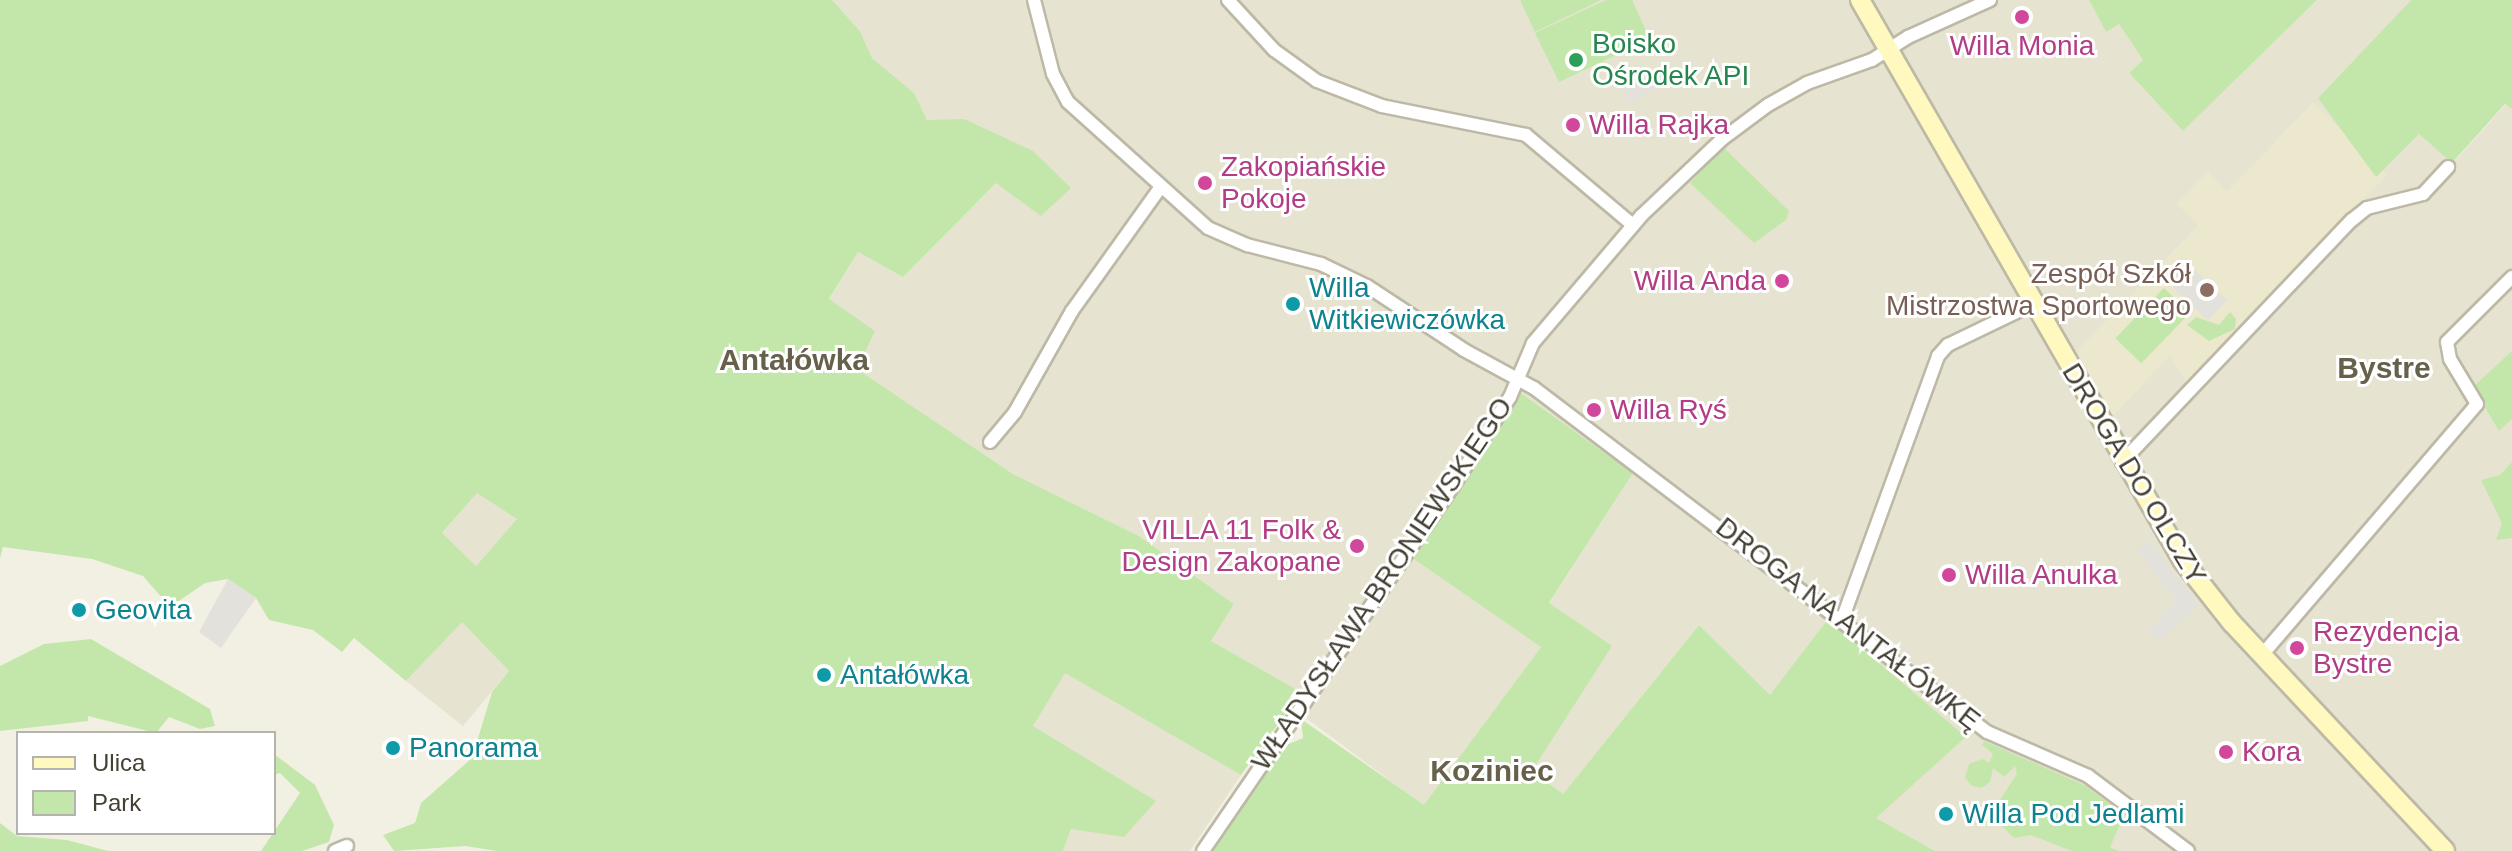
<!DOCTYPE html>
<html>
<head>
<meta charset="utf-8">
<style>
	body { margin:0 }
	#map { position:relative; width:2512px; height:851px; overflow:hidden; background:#f2f0e3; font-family:Helvetica,sans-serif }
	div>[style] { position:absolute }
	.residential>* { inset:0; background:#e6e3d1 }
	.education>* { inset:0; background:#ece8cd }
	.green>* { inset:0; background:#c3e7ab; transform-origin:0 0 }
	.parking>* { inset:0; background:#e2e1dc; transform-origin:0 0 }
	.roads { filter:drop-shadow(2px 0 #bdb9a6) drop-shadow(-2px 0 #bdb9a6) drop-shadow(0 2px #bdb9a6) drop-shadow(0 -2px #bdb9a6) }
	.street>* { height:12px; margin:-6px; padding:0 6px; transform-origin:6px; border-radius:6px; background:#fff }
	.secondary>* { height:18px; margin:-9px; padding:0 9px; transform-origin:9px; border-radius:9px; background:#fff9c0 }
	.dots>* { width:22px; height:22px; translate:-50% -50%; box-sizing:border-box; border:4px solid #fff; border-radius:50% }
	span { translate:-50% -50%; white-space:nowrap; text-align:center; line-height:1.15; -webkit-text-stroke:6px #fff; paint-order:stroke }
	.leisure-label { font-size:28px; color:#27864d }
	.left { translate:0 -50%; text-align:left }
	.hotel-label { font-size:28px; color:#b23c85 }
	.right { translate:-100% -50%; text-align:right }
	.education-label { font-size:28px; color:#785e54 }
	.culture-label { font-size:28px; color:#0d838f }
	.street-label { font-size:28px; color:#444033 }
	.neighbourhood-label { font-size:30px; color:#67604b; font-weight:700 }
	.legend { position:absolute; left:16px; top:731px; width:260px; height:104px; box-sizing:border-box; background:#fff; border:2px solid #b4b3ad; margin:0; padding:10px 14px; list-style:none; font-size:24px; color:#444033 }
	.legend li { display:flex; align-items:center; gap:16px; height:40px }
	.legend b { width:40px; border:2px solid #b4b3ad }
</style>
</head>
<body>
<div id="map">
	<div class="residential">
		<i style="clip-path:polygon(832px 0,2089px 0,2106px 31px,2119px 24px,2143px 60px,2129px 73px,2183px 131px,2317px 0,2411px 0,2318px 98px,2419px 134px,2453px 163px,2506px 104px,2512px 109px,2512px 462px,2500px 475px,2512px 496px,2512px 851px,1935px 851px,1875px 818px,1966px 737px,1828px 619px,1770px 696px,1699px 625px,1563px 794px,1532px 771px,1611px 646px,1549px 604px,1633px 473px,1521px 393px,1541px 647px,1424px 806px,1306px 718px,1301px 692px,1211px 641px,1234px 604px,1139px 536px,1013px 474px,857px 369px,829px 300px,858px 252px,903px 277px,996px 183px,927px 120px,914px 93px,872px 58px,860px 31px)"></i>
		<i style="clip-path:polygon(477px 492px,517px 519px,476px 566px,442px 534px)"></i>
		<i style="clip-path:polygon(462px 621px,509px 671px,463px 726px,406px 681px)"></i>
		<i style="clip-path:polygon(1065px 672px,1241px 775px,1190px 851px,1063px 851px,1071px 829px,1156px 801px,1032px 726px)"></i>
	</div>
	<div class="education">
		<i style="clip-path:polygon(2313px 102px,2387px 175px,2189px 386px,2170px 356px,2110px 419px,2073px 355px,2198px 225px,2177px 204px,2208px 171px,2227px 192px)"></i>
	</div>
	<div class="green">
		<i style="clip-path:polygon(evenodd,0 0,832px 0,860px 31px,872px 58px,914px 93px,927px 120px,964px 119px,1033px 151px,1071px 188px,1041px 216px,996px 183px,903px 277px,858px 252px,829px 299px,875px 331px,857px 369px,1013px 474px,1139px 536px,1234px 604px,1211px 641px,1301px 692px,1241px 775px,1065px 673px,1033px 726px,1156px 801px,1124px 837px,1071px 829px,1063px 851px,497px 851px,465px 846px,394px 851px,383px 835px,415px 823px,421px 803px,472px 758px,492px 692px,509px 671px,462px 622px,406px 681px,354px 638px,342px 652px,313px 630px,269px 620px,256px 598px,228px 579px,205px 583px,170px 607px,143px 576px,92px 559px,3px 547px,0 558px,0 0,477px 493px,517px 519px,476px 566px,442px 533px,477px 493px)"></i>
		<i style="clip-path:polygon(1520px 0,1601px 0,1535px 32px)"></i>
		<i style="clip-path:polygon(1606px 0,1632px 0,1650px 39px,1559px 82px,1535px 33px)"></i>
		<i style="clip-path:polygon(2089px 0,2317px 0,2183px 131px,2129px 73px,2143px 60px,2119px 24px,2106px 32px)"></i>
		<i style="clip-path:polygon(2411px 0,2512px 0,2512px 109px,2505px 104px,2452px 163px,2419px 134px,2376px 177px,2318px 98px)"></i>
		<i style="clip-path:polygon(1724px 148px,1789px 211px,1786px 220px,1754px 243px,1690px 183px)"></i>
		<i style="left:2164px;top:288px;width:36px;height:70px;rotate:44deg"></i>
		<i style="clip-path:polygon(2230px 312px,2236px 319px,2235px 329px,2209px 341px,2187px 325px,2196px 317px,2219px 325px)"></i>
		<i style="clip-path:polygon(2512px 351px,2512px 419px,2499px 431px,2473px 387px)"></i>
		<i style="clip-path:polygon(1521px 393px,1633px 473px,1549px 603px,1612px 646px,1532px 771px,1563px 794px,1699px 625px,1770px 695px,1828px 619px,1966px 737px,1876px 818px,1935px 851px,1213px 851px,1282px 747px,1303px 738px,1301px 719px,1424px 805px,1541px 647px,1414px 559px)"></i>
		<i style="clip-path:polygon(2512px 462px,2512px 538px,2496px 540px,2502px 523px,2481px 480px,2500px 475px)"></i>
		<i style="clip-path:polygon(91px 639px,210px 709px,215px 726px,200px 729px,169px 717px,156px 733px,88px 716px,88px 721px,0 731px,0 666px,44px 644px)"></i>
		<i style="clip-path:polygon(1984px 741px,2084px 785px,2131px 820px,2122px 820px,2110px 847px,2118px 851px,2072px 851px,2031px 835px,2014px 838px,1999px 823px,1985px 823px,1979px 812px,1999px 801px,2017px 774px,2015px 766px,2004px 777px,1993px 768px,1990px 782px,1982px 788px,1972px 786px,1965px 778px,1969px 764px,1983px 759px,1989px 763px,1993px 754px,1982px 745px)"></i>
		<i style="clip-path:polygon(274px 754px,315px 785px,334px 825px,329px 842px,302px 851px,261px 851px,300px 793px,280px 773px,274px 775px)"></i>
		<i style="clip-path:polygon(0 823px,17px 836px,67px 840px,108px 851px,0 851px)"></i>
	</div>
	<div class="parking">
		<i style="clip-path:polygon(1659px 68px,1667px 81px,1631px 104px,1621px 88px)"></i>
		<i style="left:2186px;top:261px;width:57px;height:28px;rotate:44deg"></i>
		<i style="clip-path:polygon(2149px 540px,2198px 606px,2160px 640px,2147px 630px,2177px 602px,2137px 550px)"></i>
		<i style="clip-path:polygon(228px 579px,256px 598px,221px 648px,199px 632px)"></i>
	</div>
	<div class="roads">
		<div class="street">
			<i style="left:1034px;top:0;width:76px;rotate:75.6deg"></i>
			<i style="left:1053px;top:74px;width:32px;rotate:62deg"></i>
			<i style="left:1068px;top:102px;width:188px;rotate:42deg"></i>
			<i style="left:1208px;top:228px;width:43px;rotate:23.6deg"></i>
			<i style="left:1247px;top:245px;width:76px;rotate:14.4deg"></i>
			<i style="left:1321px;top:264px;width:51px;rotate:25.6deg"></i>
			<i style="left:1367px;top:286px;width:116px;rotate:33.4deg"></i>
			<i style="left:1464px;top:350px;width:80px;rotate:28.5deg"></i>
			<i style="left:1534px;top:388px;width:569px;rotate:37.21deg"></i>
			<i style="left:1987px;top:732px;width:110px;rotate:23.5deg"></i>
			<i style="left:2088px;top:776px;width:125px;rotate:36.9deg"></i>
			<i style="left:1228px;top:0;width:68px;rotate:47.4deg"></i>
			<i style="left:1274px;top:50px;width:53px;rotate:35.8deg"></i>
			<i style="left:1317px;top:81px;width:70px;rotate:21deg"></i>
			<i style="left:1382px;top:106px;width:147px;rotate:11.4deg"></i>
			<i style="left:1526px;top:135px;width:140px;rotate:40.1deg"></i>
			<i style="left:990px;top:442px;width:39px;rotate:-50deg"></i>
			<i style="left:1015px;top:412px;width:116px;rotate:-60.6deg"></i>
			<i style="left:1072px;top:311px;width:151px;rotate:-54.4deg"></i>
			<i style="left:2122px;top:462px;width:334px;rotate:-46.5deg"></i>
			<i style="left:2352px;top:220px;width:19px;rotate:-39deg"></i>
			<i style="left:2367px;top:208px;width:58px;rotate:-14deg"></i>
			<i style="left:2423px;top:194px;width:37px;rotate:-47deg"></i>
			<i style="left:1842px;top:620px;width:281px;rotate:-70deg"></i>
			<i style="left:1938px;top:356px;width:15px;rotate:-48deg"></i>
			<i style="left:1948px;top:345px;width:94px;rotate:-25.8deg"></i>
			<i style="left:2262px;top:655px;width:330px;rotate:-49.4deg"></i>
			<i style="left:2477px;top:404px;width:52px;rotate:-121deg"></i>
			<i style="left:2450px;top:359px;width:17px;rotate:-100deg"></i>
			<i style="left:2447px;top:342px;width:92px;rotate:-45deg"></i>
			<i style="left:335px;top:851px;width:13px;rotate:-23deg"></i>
			<i style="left:1203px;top:851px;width:442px;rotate:-55.6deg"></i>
			<i style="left:1453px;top:486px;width:106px;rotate:-57.4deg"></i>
			<i style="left:1510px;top:397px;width:59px;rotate:-66.9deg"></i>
			<i style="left:1533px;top:343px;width:167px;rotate:-49.6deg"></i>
			<i style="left:1641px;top:216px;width:110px;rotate:-43.5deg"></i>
			<i style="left:1721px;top:140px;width:59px;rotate:-36.7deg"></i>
			<i style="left:1768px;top:105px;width:45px;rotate:-29.4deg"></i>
			<i style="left:1807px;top:83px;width:69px;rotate:-19.5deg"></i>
			<i style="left:1872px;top:60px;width:43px;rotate:-32.6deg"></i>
			<i style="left:1908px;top:37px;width:90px;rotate:-24.3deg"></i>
		</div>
		<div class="secondary">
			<i style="left:1860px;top:0;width:647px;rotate:60.07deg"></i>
			<i style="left:2183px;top:561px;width:79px;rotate:51.7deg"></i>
			<i style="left:2232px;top:623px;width:312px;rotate:46.9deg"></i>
		</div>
	</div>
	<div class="dots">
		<i style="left:2022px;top:17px;background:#d1479c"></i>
		<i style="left:1576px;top:60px;background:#2e9e5b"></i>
		<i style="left:1573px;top:125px;background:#d1479c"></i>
		<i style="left:1205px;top:183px;background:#d1479c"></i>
		<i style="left:1782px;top:281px;background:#d1479c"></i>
		<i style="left:2207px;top:290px;background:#8d6e63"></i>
		<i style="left:1293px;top:304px;background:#0f9aa8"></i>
		<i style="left:1594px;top:410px;background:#d1479c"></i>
		<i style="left:1357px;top:546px;background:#d1479c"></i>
		<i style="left:1949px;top:575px;background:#d1479c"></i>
		<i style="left:79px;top:610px;background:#0f9aa8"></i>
		<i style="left:2297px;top:648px;background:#d1479c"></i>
		<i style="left:824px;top:675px;background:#0f9aa8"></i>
		<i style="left:393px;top:748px;background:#0f9aa8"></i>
		<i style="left:2226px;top:752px;background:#d1479c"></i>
		<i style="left:1946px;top:814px;background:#0f9aa8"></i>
	</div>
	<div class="leisure-label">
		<span class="left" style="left:1592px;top:60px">Boisko<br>Ośrodek API</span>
	</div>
	<div class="hotel-label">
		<span style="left:2022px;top:46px">Willa Monia</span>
		<span class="left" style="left:1589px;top:125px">Willa Rajka</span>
		<span class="left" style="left:1221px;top:183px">Zakopiańskie<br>Pokoje</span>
		<span class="right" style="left:1766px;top:281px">Willa Anda</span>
		<span class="left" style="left:1610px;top:410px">Willa Ryś</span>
		<span class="right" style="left:1341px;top:546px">VILLA 11 Folk &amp;<br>Design Zakopane</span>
		<span class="left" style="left:1965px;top:575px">Willa Anulka</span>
		<span class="left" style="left:2313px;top:648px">Rezydencja<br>Bystre</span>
		<span class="left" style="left:2242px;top:752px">Kora</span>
	</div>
	<div class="education-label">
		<span class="right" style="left:2191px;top:290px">Zespół Szkół<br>Mistrzostwa Sportowego</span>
	</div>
	<div class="culture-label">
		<span class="left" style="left:1309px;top:304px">Willa<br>Witkiewiczówka</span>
		<span class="left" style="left:95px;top:610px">Geovita</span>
		<span class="left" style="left:840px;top:675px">Antałówka</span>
		<span class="left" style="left:409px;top:748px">Panorama</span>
		<span class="left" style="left:1962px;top:814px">Willa Pod Jedlami</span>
	</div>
	<div class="street-label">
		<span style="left:2134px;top:474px;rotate:59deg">DROGA DO OLCZY</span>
		<span style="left:1382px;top:584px;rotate:-56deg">WŁADYSŁAWA BRONIEWSKIEGO</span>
		<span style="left:1848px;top:624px;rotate:38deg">DROGA NA ANTAŁÓWKĘ</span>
	</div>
	<div class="neighbourhood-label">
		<span style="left:794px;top:360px">Antałówka</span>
		<span style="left:2384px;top:368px">Bystre</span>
		<span style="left:1492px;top:771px">Koziniec</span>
	</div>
	<ul class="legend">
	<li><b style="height:10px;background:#fff9c0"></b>Ulica</li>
	<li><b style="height:22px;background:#c3e7ab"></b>Park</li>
	</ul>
</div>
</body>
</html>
